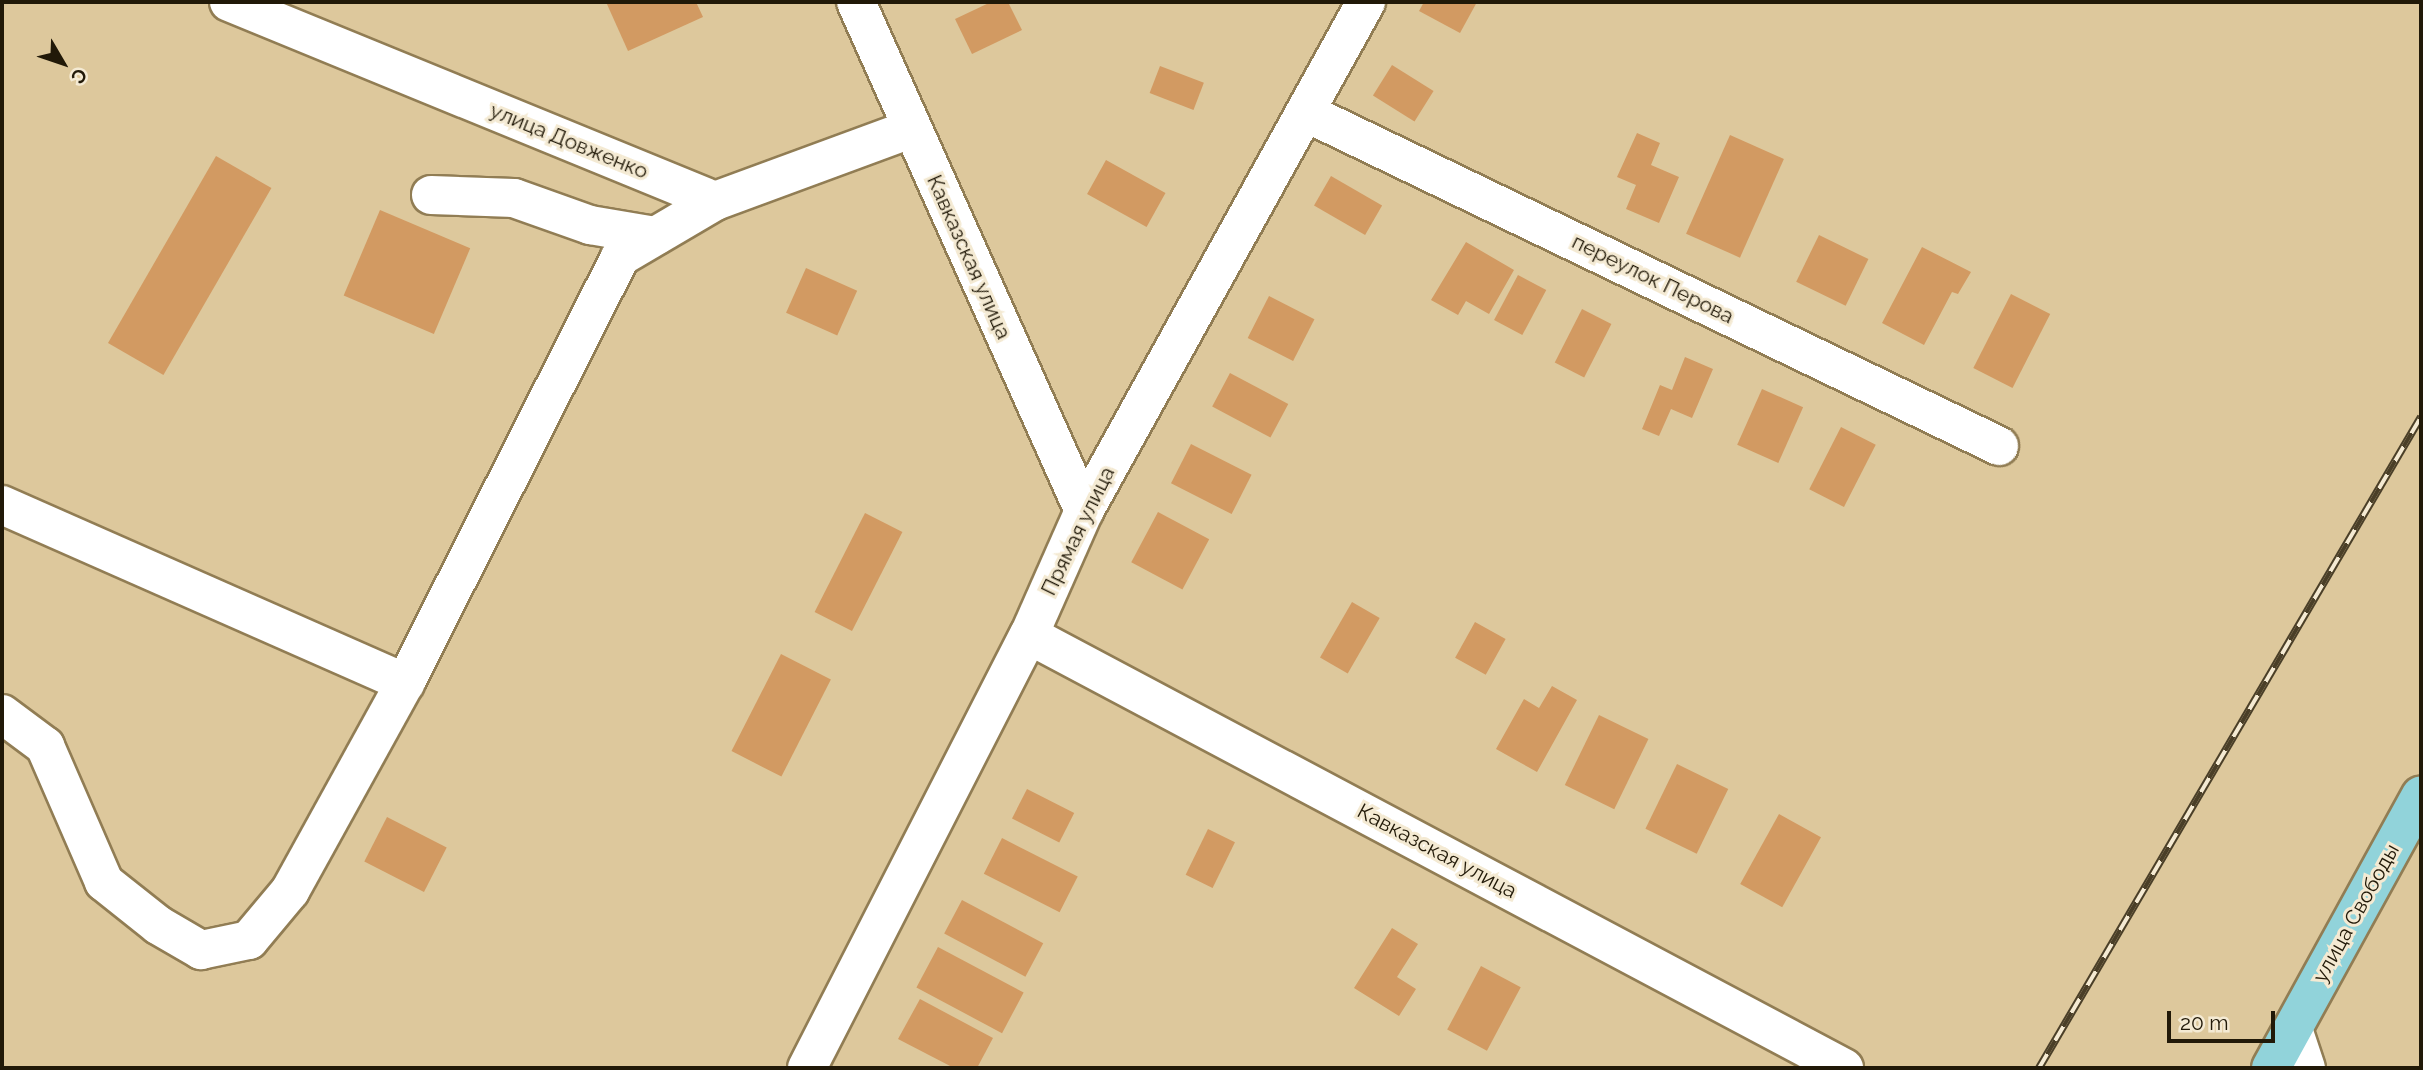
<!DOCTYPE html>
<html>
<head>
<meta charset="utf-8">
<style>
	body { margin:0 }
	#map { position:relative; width:2423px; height:1070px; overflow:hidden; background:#ddc89c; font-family:Raleway,sans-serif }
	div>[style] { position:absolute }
	.building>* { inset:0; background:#d29a62; transform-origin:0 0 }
	.roads { filter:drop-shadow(2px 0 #917d54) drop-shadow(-2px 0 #917d54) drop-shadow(0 2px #917d54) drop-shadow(0 -2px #917d54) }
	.minor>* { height:38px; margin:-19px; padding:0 19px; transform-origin:19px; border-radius:19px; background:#fff }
	.major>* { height:38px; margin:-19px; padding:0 19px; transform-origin:19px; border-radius:19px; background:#91d3da }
	.rail>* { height:8px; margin-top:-4px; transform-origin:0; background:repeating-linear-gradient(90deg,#f4ead3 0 16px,#4a3f28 0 32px); box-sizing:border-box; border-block:2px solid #4a3f28 }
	span { translate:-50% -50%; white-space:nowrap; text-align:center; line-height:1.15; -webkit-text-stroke:6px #f4ead3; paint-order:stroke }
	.street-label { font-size:21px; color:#211908 }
	.frame { position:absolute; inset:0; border:4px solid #211908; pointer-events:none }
	.north { position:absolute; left:28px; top:28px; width:70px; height:70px; -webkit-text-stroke:5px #f4ead3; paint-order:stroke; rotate:129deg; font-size:19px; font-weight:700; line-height:28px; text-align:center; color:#211908 }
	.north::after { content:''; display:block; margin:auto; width:24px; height:32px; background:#211908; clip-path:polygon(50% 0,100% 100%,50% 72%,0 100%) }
	.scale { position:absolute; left:2167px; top:1011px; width:108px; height:32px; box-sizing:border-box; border:4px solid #211908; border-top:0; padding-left:9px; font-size:21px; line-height:24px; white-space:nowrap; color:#211908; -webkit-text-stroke:5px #f4ead3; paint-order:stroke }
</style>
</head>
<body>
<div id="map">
	<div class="building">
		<i style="clip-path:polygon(606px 2px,696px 2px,703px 17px,628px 51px)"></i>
		<i style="clip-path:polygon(991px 2px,1008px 2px,1022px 30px,972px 54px,955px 19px)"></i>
		<i style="clip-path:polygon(1424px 2px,1477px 2px,1460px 33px,1419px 11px)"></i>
		<i style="left:1392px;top:65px;width:49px;height:36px;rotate:32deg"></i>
		<i style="left:1160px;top:66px;width:47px;height:29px;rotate:21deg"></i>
		<i style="clip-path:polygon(1637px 133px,1660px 143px,1651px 165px,1679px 177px,1659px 223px,1626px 209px,1636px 185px,1617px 177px)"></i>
		<i style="left:1730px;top:135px;width:59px;height:108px;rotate:24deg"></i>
		<i style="left:216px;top:156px;width:64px;height:216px;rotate:30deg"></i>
		<i style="left:1106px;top:160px;width:68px;height:39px;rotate:29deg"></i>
		<i style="left:1331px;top:176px;width:59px;height:34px;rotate:30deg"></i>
		<i style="left:380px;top:210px;width:98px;height:93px;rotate:23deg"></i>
		<i style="left:1819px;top:235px;width:55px;height:52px;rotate:26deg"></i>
		<i style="clip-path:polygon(1466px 242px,1514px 270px,1489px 314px,1466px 301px,1458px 315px,1431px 300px)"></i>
		<i style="clip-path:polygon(1922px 247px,1971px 272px,1958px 294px,1952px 292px,1924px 345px,1882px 323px)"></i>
		<i style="left:806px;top:268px;width:56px;height:49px;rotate:24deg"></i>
		<i style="left:1518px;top:275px;width:32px;height:51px;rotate:28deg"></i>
		<i style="left:2011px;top:294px;width:44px;height:83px;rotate:27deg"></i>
		<i style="left:1269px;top:296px;width:51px;height:47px;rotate:27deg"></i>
		<i style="left:1582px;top:309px;width:33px;height:60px;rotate:27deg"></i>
		<i style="clip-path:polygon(1685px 357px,1713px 369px,1692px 418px,1671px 409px,1659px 436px,1642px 429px,1660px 385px,1672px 390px)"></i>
		<i style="left:1230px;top:373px;width:66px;height:38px;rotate:28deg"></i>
		<i style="left:1762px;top:389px;width:45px;height:61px;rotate:24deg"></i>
		<i style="left:1841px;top:427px;width:39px;height:70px;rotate:27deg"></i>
		<i style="left:1191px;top:444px;width:68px;height:44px;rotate:27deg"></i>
		<i style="left:1158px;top:512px;width:58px;height:57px;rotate:28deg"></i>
		<i style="left:865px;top:513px;width:42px;height:111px;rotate:27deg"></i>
		<i style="left:1352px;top:602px;width:32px;height:64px;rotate:30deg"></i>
		<i style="left:1475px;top:622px;width:35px;height:41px;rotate:29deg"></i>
		<i style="left:781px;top:654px;width:56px;height:109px;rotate:27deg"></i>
		<i style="clip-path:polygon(1552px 686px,1577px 700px,1537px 772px,1496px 749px,1524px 699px,1539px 708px)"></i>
		<i style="left:1599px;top:715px;width:55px;height:78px;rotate:26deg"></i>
		<i style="left:1677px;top:764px;width:57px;height:72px;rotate:26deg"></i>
		<i style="left:1027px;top:789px;width:53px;height:33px;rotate:27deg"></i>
		<i style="left:1779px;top:814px;width:48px;height:80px;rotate:29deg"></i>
		<i style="left:387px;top:817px;width:67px;height:50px;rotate:27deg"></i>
		<i style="left:1208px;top:829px;width:30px;height:51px;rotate:26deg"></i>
		<i style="left:1002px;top:838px;width:85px;height:40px;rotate:27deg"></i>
		<i style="left:962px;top:900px;width:92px;height:38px;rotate:28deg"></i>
		<i style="clip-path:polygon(1392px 928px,1418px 944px,1397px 977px,1416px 989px,1399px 1016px,1354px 988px)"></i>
		<i style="left:938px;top:947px;width:97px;height:46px;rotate:28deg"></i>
		<i style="left:1481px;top:966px;width:45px;height:72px;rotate:28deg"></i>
		<i style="clip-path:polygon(920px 999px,993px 1038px,977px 1068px,954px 1068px,898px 1039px)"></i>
	</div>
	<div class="roads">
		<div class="minor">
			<i style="left:229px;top:2px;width:525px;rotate:22.27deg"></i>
			<i style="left:856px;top:2px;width:558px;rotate:65.87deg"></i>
			<i style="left:1307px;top:113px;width:768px;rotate:25.7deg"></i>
			<i style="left:431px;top:195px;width:83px;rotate:2.1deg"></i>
			<i style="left:514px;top:198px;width:81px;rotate:19.6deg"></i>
			<i style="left:590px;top:225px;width:66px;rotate:9.6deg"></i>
			<i style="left:2px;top:505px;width:441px;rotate:23.8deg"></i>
			<i style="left:405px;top:683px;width:477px;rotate:-63.2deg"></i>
			<i style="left:620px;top:257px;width:110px;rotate:-30.5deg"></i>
			<i style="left:715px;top:201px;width:209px;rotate:-20.2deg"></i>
			<i style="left:1029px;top:635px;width:923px;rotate:27.98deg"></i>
			<i style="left:2px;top:714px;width:54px;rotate:36.7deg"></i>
			<i style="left:45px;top:746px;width:148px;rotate:66.5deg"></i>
			<i style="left:104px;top:882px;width:69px;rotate:38.5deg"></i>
			<i style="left:158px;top:925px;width:50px;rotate:30.2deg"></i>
			<i style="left:201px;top:950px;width:49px;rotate:-11.8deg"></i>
			<i style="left:249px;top:940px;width:64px;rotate:-50.1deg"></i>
			<i style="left:290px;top:891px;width:238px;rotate:-61.1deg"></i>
			<i style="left:2293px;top:1029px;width:41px;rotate:71.6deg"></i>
			<i style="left:807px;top:1068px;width:487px;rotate:-62.9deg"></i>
			<i style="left:1029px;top:635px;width:136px;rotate:-66.1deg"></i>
			<i style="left:1084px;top:511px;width:582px;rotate:-61.01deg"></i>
		</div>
		<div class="major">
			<i style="left:2271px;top:1068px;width:311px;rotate:-61.2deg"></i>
		</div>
	</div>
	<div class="rail">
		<i style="left:2039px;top:1068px;width:755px;rotate:-59.6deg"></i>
	</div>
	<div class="street-label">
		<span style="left:569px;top:141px;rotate:22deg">улица Довженко</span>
		<span style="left:969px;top:257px;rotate:66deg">Кавказская улица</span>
		<span style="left:1653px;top:279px;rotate:26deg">переулок Перова</span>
		<span style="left:1078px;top:531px;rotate:-64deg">Прямая улица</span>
		<span style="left:1437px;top:851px;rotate:28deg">Кавказская улица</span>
		<span style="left:2356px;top:913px;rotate:-61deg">улица Свободы</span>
	</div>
	<div class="frame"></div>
	<div class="north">С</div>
	<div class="scale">20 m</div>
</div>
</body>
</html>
